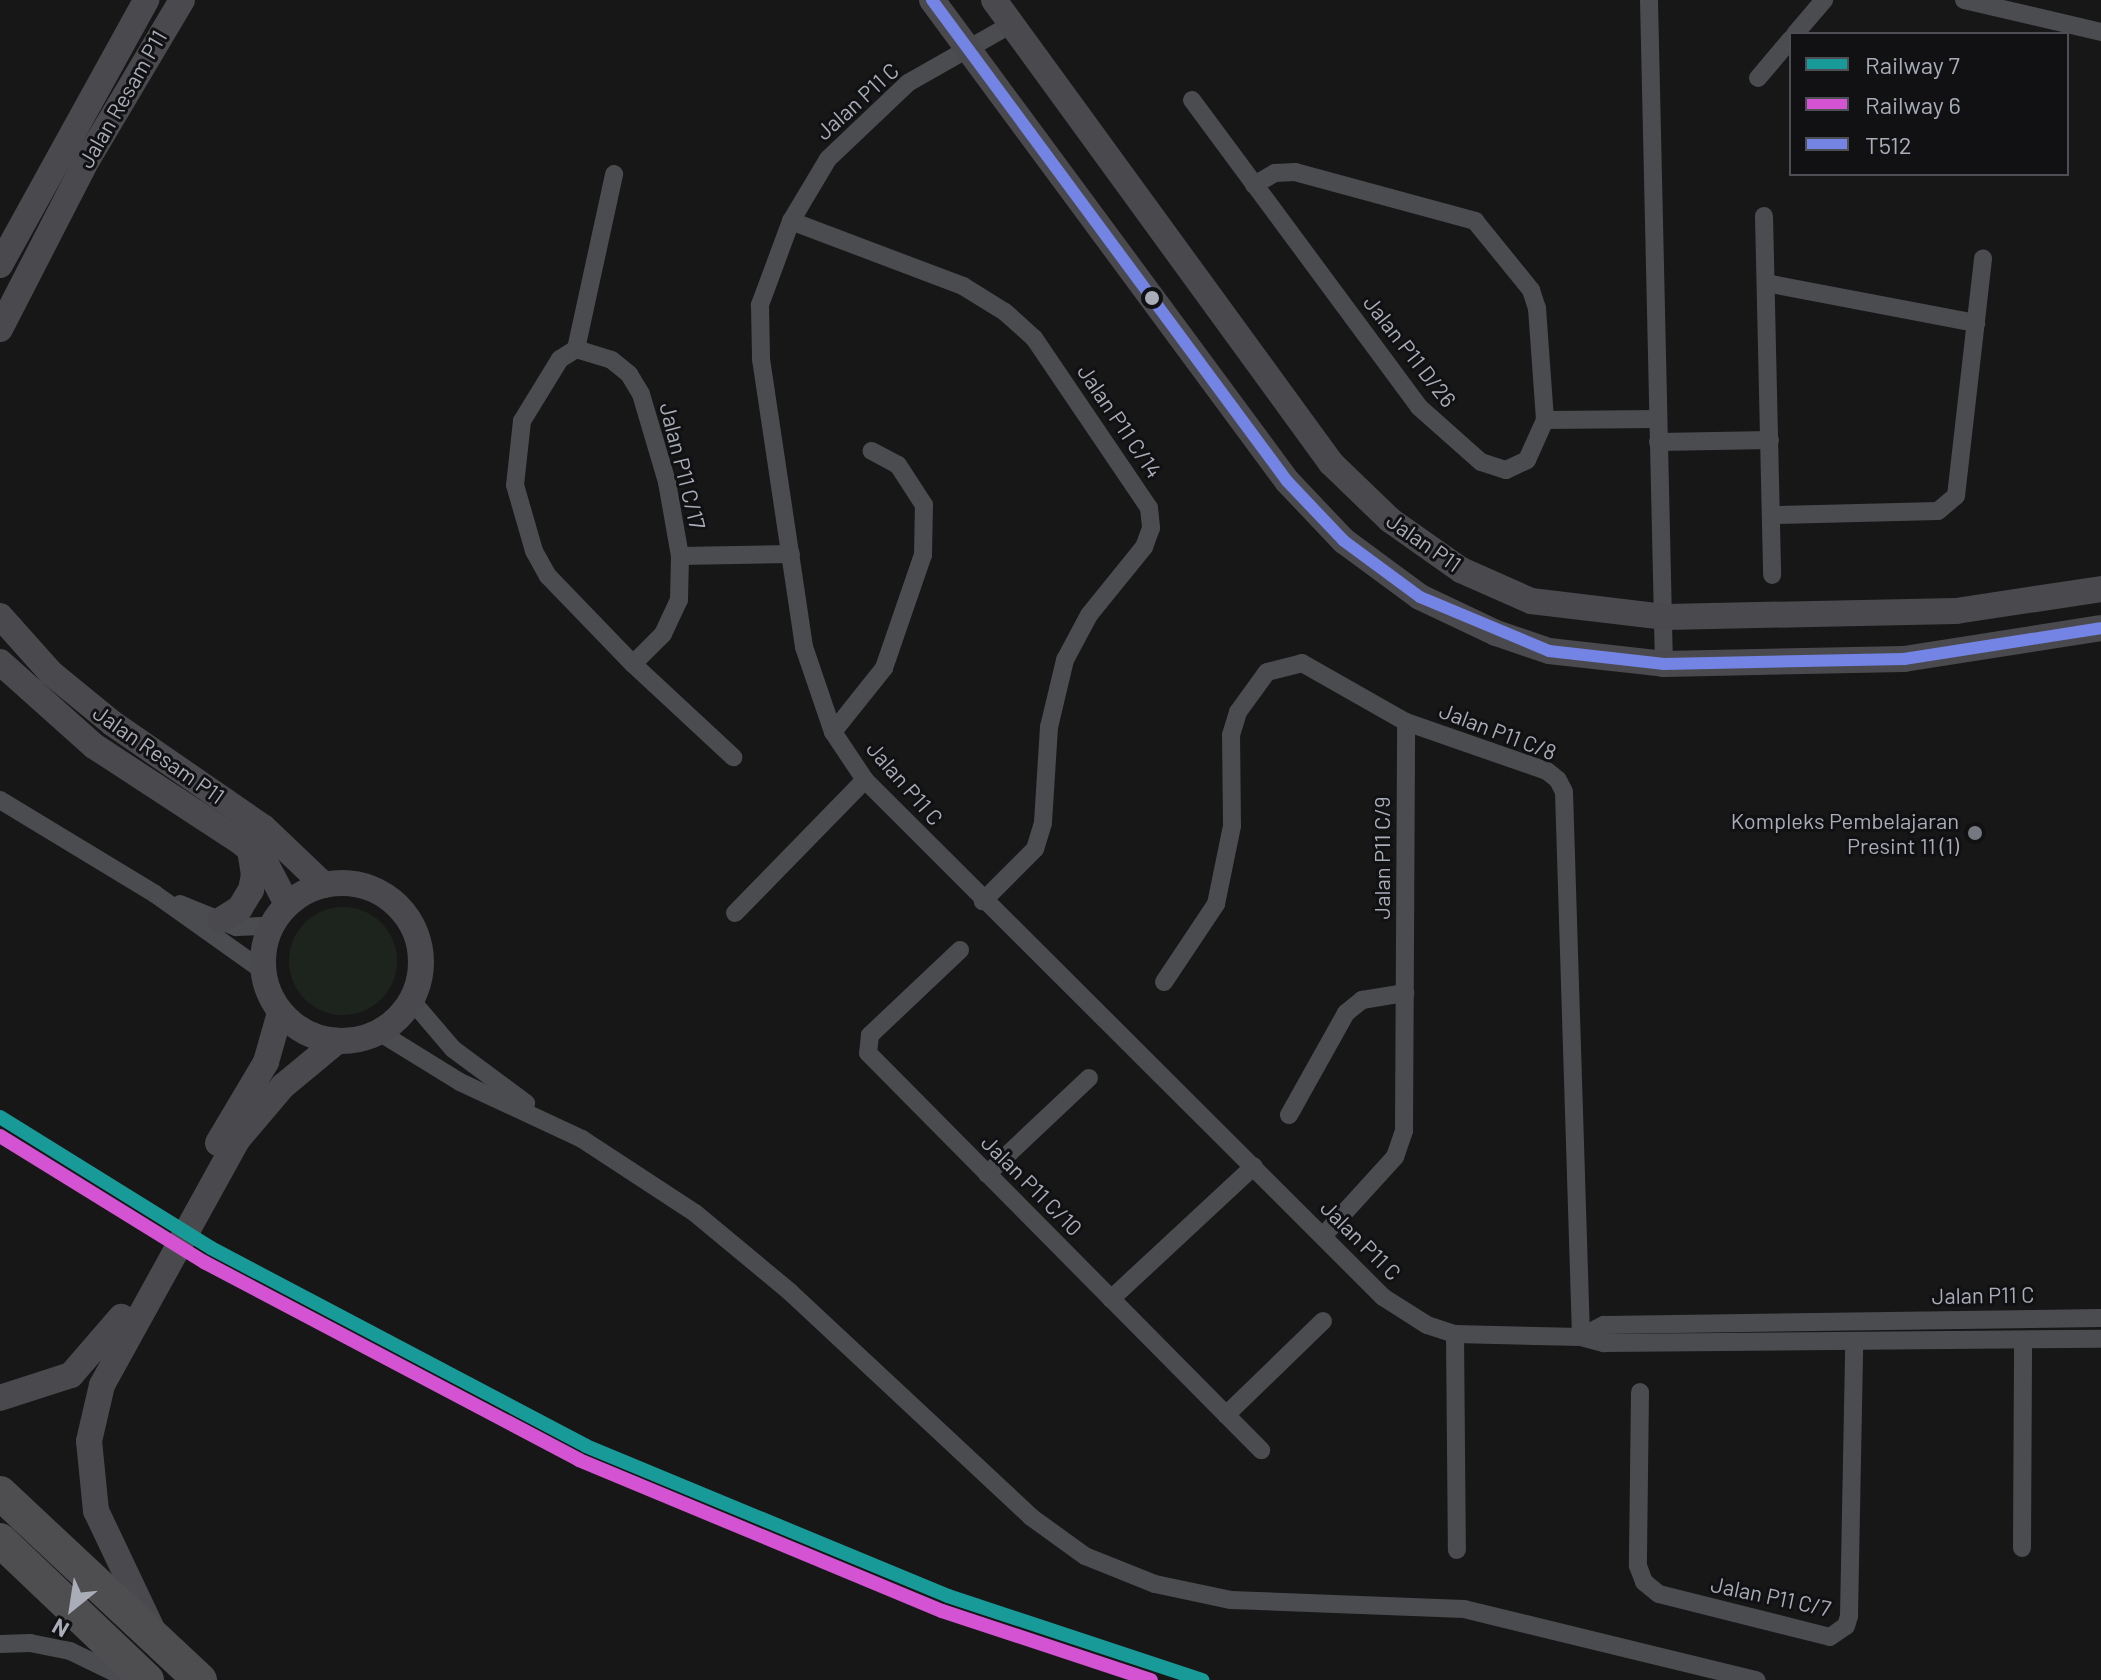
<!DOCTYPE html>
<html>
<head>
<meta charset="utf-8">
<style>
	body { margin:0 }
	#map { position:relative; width:2101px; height:1680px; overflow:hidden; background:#171717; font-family:Barlow,sans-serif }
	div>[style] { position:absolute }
	.green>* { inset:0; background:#1d241e }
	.round { border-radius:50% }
	.minor>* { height:18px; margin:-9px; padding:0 9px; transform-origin:9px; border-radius:9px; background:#4b4c50 }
	.secondary>* { height:26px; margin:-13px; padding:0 13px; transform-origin:13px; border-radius:13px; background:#4a4a4e }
	.secondary>.ring { margin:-13px; padding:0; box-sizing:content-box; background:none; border:26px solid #4a4a4e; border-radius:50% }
	.motorway>* { height:34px; margin:-17px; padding:0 17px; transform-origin:17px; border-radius:17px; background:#4e4e51 }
	.bus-1>* { height:12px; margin:-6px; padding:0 6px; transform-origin:6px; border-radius:6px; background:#7384e4 }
	.rail-1>* { height:14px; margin:-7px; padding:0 7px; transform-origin:7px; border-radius:7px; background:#189a98 }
	.rail-2>* { height:14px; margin:-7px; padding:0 7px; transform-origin:7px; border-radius:7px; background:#d353d3 }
	.dots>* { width:22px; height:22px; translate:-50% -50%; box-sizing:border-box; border:4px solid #111113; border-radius:50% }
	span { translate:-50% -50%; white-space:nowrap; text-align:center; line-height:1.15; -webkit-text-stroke:6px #111113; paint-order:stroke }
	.street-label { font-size:22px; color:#a8adb8 }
	.poi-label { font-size:22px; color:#a8adb8 }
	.right { translate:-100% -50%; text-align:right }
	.legend { position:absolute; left:1789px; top:32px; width:280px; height:144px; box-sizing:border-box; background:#111113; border:2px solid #4d4f55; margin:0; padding:10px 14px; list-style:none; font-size:24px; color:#a8adb8 }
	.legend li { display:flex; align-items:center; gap:16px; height:40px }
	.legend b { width:40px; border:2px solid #4d4f55 }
	.north { position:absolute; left:32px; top:1568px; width:80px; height:80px; -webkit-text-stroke:6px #111113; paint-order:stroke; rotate:210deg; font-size:22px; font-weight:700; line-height:32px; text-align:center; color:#a8adb8 }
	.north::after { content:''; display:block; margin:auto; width:28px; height:36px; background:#a8adb8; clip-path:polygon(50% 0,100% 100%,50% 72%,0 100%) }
</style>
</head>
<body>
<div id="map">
	<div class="green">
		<i class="round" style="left:289px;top:907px;width:108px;height:108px"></i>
	</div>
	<div class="minor">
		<i style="left:1649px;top:0;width:664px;rotate:88.71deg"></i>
		<i style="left:1964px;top:0;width:141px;rotate:13.1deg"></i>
		<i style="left:1010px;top:25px;width:117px;rotate:150.4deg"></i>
		<i style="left:908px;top:83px;width:110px;rotate:136.5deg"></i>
		<i style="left:828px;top:159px;width:72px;rotate:120.8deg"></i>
		<i style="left:791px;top:221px;width:90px;rotate:110.3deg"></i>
		<i style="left:760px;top:305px;width:54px;rotate:88.9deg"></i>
		<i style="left:761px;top:359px;width:291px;rotate:81.5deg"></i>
		<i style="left:804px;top:647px;width:90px;rotate:71.2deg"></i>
		<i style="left:833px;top:732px;width:58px;rotate:56.3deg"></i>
		<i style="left:865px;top:780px;width:732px;rotate:44.94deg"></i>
		<i style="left:1383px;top:1297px;width:52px;rotate:32.5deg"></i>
		<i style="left:1427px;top:1325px;width:29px;rotate:18deg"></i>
		<i style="left:1455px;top:1334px;width:126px;rotate:1.4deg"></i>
		<i style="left:1581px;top:1337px;width:24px;rotate:15deg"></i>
		<i style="left:1604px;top:1343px;width:497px;rotate:-0.5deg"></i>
		<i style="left:1795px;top:34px;width:45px;rotate:-49.5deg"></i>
		<i style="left:1758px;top:78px;width:51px;rotate:-49.8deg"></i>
		<i style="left:1192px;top:100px;width:382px;rotate:53.5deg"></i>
		<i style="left:1419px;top:407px;width:83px;rotate:41.6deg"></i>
		<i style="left:1481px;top:462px;width:26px;rotate:18deg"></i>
		<i style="left:1506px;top:470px;width:23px;rotate:-25deg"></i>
		<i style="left:1527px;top:460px;width:44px;rotate:-65.8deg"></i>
		<i style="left:1545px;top:420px;width:112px;rotate:-0.5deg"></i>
		<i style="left:1254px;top:185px;width:24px;rotate:-30deg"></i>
		<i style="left:1275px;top:173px;width:20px;rotate:-3deg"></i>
		<i style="left:1295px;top:172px;width:187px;rotate:15.2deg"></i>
		<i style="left:1475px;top:221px;width:89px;rotate:50.9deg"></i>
		<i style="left:1531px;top:290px;width:19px;rotate:72deg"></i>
		<i style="left:1537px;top:308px;width:112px;rotate:85.9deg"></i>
		<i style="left:1764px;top:216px;width:359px;rotate:88.7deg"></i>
		<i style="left:791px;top:221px;width:184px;rotate:20.7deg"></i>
		<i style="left:963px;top:286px;width:49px;rotate:31.8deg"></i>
		<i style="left:1005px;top:312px;width:39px;rotate:42deg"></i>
		<i style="left:1034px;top:338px;width:205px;rotate:55.9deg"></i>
		<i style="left:1149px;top:508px;width:20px;rotate:84deg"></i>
		<i style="left:1151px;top:528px;width:20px;rotate:110deg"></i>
		<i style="left:1144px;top:547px;width:87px;rotate:129deg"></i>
		<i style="left:1089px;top:615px;width:51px;rotate:118.1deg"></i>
		<i style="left:1065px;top:660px;width:69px;rotate:103.4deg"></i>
		<i style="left:1049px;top:727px;width:96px;rotate:93.6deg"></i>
		<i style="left:1043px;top:823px;width:27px;rotate:107deg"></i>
		<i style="left:1035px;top:849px;width:74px;rotate:135deg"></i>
		<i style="left:1766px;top:283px;width:214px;rotate:10.8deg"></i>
		<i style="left:576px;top:349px;width:179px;rotate:-77.7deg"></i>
		<i style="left:1658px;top:442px;width:112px;rotate:-1deg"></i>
		<i style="left:1773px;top:515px;width:165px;rotate:-1.4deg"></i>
		<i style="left:1938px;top:511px;width:23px;rotate:-40deg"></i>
		<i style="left:1956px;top:496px;width:239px;rotate:-83.5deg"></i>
		<i style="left:680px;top:556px;width:111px;rotate:-1deg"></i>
		<i style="left:633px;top:664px;width:42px;rotate:-45deg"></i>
		<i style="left:663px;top:634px;width:38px;rotate:-65deg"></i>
		<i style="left:679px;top:600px;width:44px;rotate:-88.7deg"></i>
		<i style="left:680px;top:556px;width:75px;rotate:-100deg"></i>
		<i style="left:667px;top:482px;width:92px;rotate:-106.5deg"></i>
		<i style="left:641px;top:394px;width:23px;rotate:-121deg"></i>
		<i style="left:629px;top:374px;width:22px;rotate:-141deg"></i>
		<i style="left:612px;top:360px;width:38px;rotate:-163deg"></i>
		<i style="left:576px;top:349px;width:19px;rotate:148deg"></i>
		<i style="left:560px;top:359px;width:73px;rotate:121.5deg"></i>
		<i style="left:522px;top:421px;width:64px;rotate:96.2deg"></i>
		<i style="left:515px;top:485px;width:69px;rotate:73.9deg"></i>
		<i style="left:534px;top:551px;width:29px;rotate:61deg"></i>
		<i style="left:548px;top:576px;width:122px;rotate:46deg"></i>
		<i style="left:633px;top:664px;width:137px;rotate:42.9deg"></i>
		<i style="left:833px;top:732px;width:82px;rotate:-51.4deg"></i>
		<i style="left:884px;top:668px;width:120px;rotate:-71deg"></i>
		<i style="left:923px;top:555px;width:50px;rotate:-88.9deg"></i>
		<i style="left:924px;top:505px;width:48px;rotate:-123deg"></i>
		<i style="left:898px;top:465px;width:30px;rotate:-152deg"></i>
		<i style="left:0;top:800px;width:181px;rotate:31.2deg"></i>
		<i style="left:155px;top:894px;width:131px;rotate:35.4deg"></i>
		<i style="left:180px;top:904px;width:61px;rotate:22.3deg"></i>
		<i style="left:236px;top:927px;width:34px;rotate:-2deg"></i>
		<i style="left:735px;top:913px;width:186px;rotate:-45.7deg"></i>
		<i style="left:960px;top:950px;width:124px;rotate:136.6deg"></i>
		<i style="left:870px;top:1035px;width:18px;rotate:96deg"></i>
		<i style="left:868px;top:1053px;width:559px;rotate:45.29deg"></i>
		<i style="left:1164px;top:982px;width:94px;rotate:-56.3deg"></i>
		<i style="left:1216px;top:904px;width:80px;rotate:-78.4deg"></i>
		<i style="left:1232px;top:826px;width:91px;rotate:-90.6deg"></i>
		<i style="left:1231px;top:735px;width:24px;rotate:-73deg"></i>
		<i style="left:1238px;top:712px;width:49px;rotate:-54.1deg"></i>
		<i style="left:1267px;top:672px;width:36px;rotate:-14deg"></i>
		<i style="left:1302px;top:663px;width:120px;rotate:29.6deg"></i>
		<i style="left:1406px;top:722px;width:149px;rotate:19.2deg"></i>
		<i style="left:1547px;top:771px;width:14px;rotate:39deg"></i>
		<i style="left:1558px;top:780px;width:13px;rotate:63deg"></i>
		<i style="left:1564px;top:792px;width:545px;rotate:88.21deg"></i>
		<i style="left:412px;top:1001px;width:63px;rotate:49.5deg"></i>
		<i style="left:453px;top:1049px;width:91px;rotate:36.5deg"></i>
		<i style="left:379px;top:1032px;width:95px;rotate:31.7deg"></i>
		<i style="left:460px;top:1082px;width:135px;rotate:25deg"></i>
		<i style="left:582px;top:1139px;width:135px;rotate:33.2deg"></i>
		<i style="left:695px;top:1213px;width:124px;rotate:39.7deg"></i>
		<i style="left:790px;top:1292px;width:330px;rotate:43deg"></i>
		<i style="left:1031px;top:1517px;width:67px;rotate:35.8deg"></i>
		<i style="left:1085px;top:1556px;width:75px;rotate:21.8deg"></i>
		<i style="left:1155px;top:1584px;width:78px;rotate:11.9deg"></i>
		<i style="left:1231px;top:1600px;width:233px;rotate:2.2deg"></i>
		<i style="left:1464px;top:1609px;width:301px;rotate:13.7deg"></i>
		<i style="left:1289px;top:1115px;width:117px;rotate:-60.8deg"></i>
		<i style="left:1346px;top:1013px;width:21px;rotate:-39deg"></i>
		<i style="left:1362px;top:1000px;width:44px;rotate:-9.2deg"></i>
		<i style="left:987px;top:1174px;width:140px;rotate:-43.3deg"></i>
		<i style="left:1323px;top:1236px;width:107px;rotate:-47.7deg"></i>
		<i style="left:1395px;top:1157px;width:28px;rotate:-71deg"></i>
		<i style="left:1404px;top:1131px;width:409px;rotate:-89.7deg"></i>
		<i style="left:1111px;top:1299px;width:195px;rotate:-42.9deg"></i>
		<i style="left:1455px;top:1334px;width:216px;rotate:89.5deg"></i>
		<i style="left:1581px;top:1337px;width:26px;rotate:-28deg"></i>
		<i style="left:1604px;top:1325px;width:497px;rotate:-0.8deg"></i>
		<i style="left:1640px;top:1392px;width:174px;rotate:90.7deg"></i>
		<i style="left:1638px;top:1566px;width:17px;rotate:69deg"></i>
		<i style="left:1644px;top:1582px;width:19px;rotate:39deg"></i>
		<i style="left:1659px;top:1594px;width:176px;rotate:14.1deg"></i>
		<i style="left:1830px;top:1637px;width:19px;rotate:-35deg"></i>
		<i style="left:1846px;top:1626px;width:10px;rotate:-73deg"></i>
		<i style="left:1849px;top:1616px;width:272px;rotate:-88.9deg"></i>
		<i style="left:1226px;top:1415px;width:135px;rotate:-44.1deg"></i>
		<i style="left:2022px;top:1548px;width:208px;rotate:-89.7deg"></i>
		<i style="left:0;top:1644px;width:30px;rotate:-2deg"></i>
		<i style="left:30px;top:1643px;width:41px;rotate:11.3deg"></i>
		<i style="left:70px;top:1651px;width:67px;rotate:25.8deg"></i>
	</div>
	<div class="secondary">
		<i style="left:932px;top:0;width:598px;rotate:53.57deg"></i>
		<i style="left:1287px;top:481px;width:83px;rotate:46.5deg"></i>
		<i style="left:1344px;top:541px;width:94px;rotate:36.4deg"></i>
		<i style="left:1420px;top:597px;width:84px;rotate:25.3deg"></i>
		<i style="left:1496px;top:633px;width:56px;rotate:18.8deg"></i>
		<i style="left:1549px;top:651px;width:116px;rotate:6.4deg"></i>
		<i style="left:1664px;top:664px;width:240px;rotate:-1.2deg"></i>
		<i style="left:1904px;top:659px;width:199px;rotate:-8.9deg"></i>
		<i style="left:994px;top:0;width:573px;rotate:53.95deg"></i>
		<i style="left:1331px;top:463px;width:82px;rotate:44deg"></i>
		<i style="left:1390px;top:520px;width:87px;rotate:35.2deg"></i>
		<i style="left:1461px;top:570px;width:77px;rotate:23.9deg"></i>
		<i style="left:1531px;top:601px;width:136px;rotate:6.8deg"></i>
		<i style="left:1666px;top:617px;width:290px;rotate:-1.2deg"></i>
		<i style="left:1956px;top:611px;width:147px;rotate:-8.6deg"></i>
		<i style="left:0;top:265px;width:303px;rotate:-61.1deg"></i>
		<i style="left:0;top:329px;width:190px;rotate:-62.8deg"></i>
		<i style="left:87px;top:160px;width:186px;rotate:-59.3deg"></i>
		<i style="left:0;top:616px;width:76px;rotate:48.2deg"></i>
		<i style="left:51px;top:673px;width:79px;rotate:39.3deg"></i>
		<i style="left:112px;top:723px;width:183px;rotate:34.6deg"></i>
		<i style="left:263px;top:827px;width:84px;rotate:43.6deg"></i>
		<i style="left:0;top:662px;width:126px;rotate:41.8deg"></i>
		<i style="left:94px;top:746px;width:177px;rotate:33.2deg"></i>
		<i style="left:242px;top:843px;width:32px;rotate:41deg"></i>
		<i style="left:266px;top:864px;width:45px;rotate:62.3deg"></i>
		<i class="ring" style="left:263px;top:883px;width:132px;height:132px"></i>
		<i style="left:221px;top:920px;width:22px;rotate:-32deg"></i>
		<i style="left:240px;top:908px;width:21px;rotate:-59deg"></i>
		<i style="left:251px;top:890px;width:15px;rotate:-79deg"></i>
		<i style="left:254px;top:875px;width:25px;rotate:-99deg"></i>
		<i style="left:218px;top:1143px;width:94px;rotate:-59.3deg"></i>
		<i style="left:266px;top:1062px;width:51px;rotate:-74.1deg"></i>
		<i style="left:0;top:1398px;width:75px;rotate:-17.9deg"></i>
		<i style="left:71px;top:1375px;width:77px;rotate:-49.2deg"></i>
		<i style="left:155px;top:1635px;width:137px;rotate:-115.4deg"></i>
		<i style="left:96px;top:1511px;width:70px;rotate:-95.7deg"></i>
		<i style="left:89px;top:1441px;width:57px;rotate:-76.9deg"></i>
		<i style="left:102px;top:1385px;width:281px;rotate:-61.1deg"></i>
		<i style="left:238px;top:1139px;width:70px;rotate:-49.7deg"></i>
		<i style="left:283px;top:1086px;width:69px;rotate:-39.7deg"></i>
	</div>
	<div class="motorway">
		<i style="left:0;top:1493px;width:274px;rotate:43.1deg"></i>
		<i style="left:0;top:1540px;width:203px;rotate:43.6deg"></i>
	</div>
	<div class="bus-1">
		<i style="left:932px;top:0;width:598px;rotate:53.57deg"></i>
		<i style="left:1287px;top:481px;width:83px;rotate:46.5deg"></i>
		<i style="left:1344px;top:541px;width:94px;rotate:36.4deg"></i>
		<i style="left:1420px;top:597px;width:140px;rotate:22.7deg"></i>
		<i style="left:1549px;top:651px;width:116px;rotate:6.4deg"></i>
		<i style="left:1664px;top:664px;width:240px;rotate:-1.2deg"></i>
		<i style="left:1904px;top:659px;width:199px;rotate:-8.9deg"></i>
	</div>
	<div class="rail-1">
		<i style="left:0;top:1117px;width:248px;rotate:31.8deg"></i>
		<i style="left:211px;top:1248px;width:424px;rotate:27.8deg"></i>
		<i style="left:586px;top:1446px;width:392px;rotate:22.5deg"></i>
		<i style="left:948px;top:1596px;width:268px;rotate:18.3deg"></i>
	</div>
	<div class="rail-2">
		<i style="left:0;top:1136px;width:240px;rotate:31.7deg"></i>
		<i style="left:204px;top:1262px;width:424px;rotate:27.8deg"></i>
		<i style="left:579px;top:1460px;width:393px;rotate:22.6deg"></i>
		<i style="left:942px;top:1611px;width:220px;rotate:18.3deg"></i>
	</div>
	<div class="dots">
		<i style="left:1152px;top:298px;background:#a8adb8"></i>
		<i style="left:1975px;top:833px;background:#757880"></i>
	</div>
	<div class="street-label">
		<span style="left:122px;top:99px;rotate:-60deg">Jalan Resam P11</span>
		<span style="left:857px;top:101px;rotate:-42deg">Jalan P11 C</span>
		<span style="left:1410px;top:351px;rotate:52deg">Jalan P11 D/26</span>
		<span style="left:1120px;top:421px;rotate:56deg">Jalan P11 C/14</span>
		<span style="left:683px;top:466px;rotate:76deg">Jalan P11 C/17</span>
		<span style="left:1424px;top:542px;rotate:35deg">Jalan P11</span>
		<span style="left:1498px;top:731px;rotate:21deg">Jalan P11 C/8</span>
		<span style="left:159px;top:754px;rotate:35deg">Jalan Resam P11</span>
		<span style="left:905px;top:783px;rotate:49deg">Jalan P11 C</span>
		<span style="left:1382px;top:858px;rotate:-90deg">Jalan P11 C/9</span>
		<span style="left:1032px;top:1185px;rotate:45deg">Jalan P11 C/10</span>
		<span style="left:1361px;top:1240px;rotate:45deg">Jalan P11 C</span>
		<span style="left:1983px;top:1295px;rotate:-1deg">Jalan P11 C</span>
		<span style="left:1771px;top:1596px;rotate:12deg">Jalan P11 C/7</span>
	</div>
	<div class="poi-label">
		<span class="right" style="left:1959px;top:833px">Kompleks Pembelajaran<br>Presint 11 (1)</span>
	</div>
	<ul class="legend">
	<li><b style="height:10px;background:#189a98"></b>Railway 7</li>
	<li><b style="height:10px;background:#d353d3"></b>Railway 6</li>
	<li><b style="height:10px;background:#7384e4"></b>T512</li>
	</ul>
	<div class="north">N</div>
</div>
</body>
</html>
